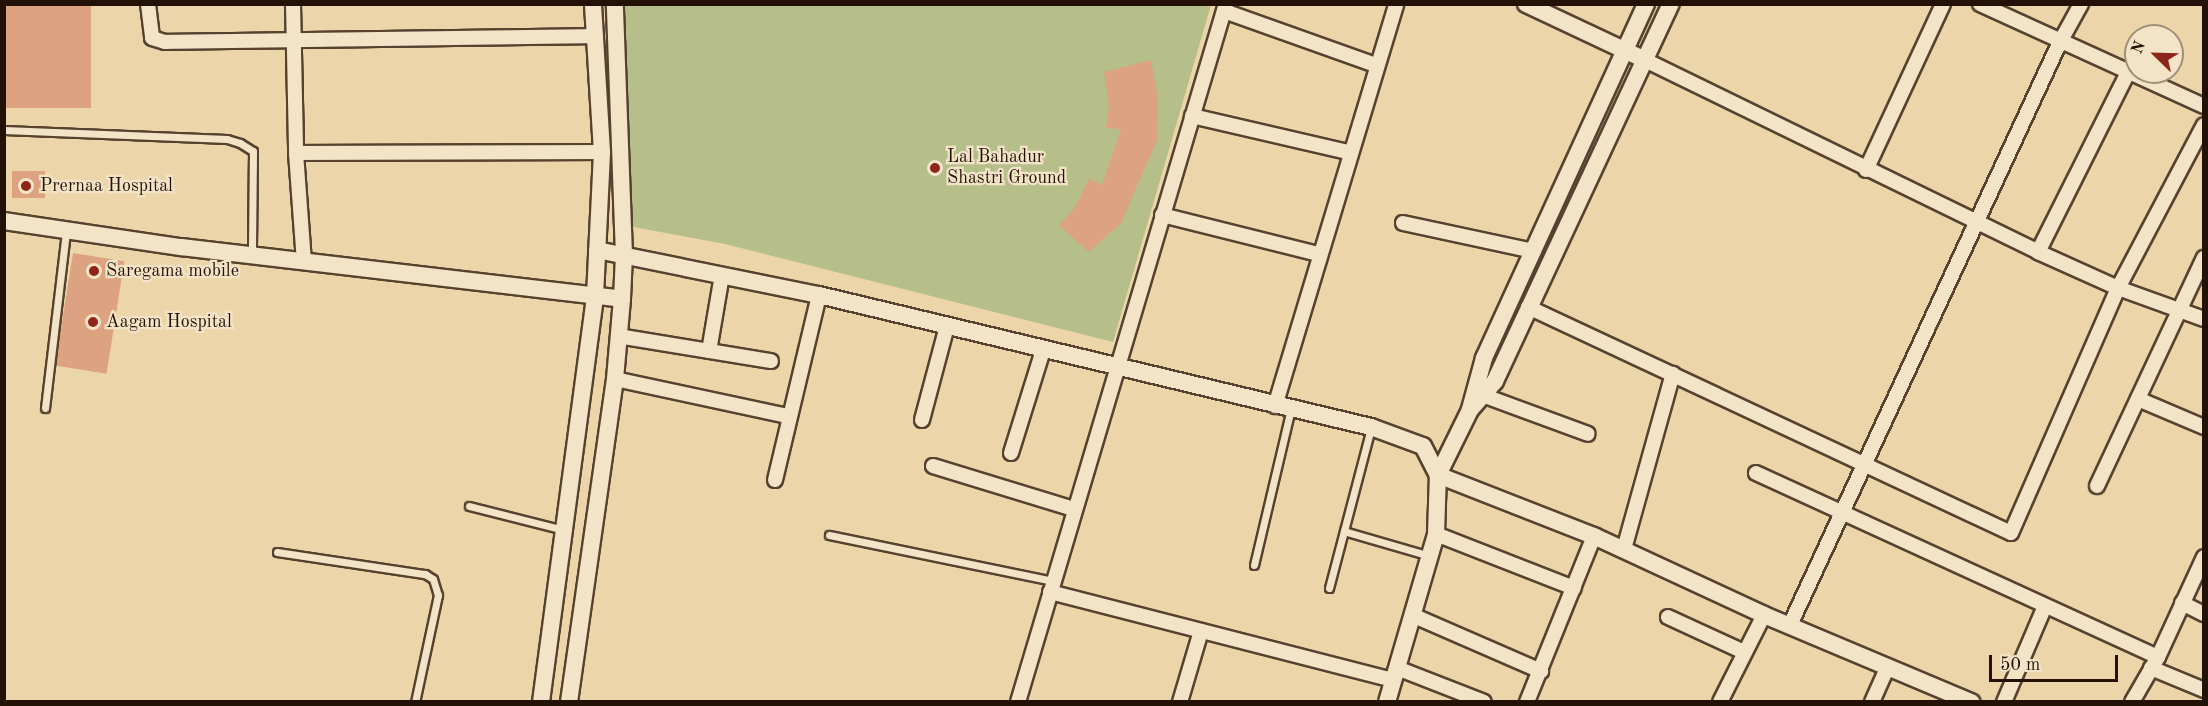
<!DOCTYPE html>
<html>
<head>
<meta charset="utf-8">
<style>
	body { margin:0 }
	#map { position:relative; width:2208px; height:706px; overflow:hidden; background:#edd5aa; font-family:"Old Standard TT",serif }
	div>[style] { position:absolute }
	.green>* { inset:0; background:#b6be8a }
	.building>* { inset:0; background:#dda27f; transform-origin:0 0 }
	.roads { filter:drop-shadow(2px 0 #56422f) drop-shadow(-2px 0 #56422f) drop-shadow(0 2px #56422f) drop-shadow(0 -2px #56422f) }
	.service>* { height:7px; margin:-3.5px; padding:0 3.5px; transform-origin:3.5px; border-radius:3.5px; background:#f3e4c8 }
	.minor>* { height:14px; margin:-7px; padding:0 7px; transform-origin:7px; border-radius:7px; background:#f3e4c8 }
	.tertiary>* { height:16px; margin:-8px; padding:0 8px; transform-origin:8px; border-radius:8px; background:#f3e4c8 }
	.dots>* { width:16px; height:16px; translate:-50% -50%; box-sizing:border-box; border:3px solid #f3e4c8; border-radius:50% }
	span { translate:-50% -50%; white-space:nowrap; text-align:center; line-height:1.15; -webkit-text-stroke:4.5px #f3e4c8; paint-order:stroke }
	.poi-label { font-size:18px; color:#241106 }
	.left { translate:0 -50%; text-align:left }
	.frame { position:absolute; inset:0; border:6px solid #241106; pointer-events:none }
	.north { position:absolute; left:2124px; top:24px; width:60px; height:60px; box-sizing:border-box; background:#f3e4c8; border:2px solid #a0907a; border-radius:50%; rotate:293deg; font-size:16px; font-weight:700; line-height:24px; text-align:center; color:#241106 }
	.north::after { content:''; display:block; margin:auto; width:21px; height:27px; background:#8f2418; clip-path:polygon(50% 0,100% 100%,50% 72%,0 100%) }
	.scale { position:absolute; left:1989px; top:655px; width:129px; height:27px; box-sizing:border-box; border:3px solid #241106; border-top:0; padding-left:8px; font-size:18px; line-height:21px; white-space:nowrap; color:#241106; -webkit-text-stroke:4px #f3e4c8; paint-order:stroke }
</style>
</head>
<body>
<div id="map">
	<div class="green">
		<i style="clip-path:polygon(604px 5px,1211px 5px,1113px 342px,725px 244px,623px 225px)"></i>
	</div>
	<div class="building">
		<i style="left:4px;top:4px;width:87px;height:104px"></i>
		<i style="clip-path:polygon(1151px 60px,1158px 98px,1157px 140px,1121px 223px,1089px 252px,1059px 225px,1074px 209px,1089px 179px,1102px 185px,1121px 129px,1106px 128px,1109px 106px,1104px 72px)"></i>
		<i style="left:12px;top:171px;width:33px;height:27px"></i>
		<i style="left:73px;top:253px;width:52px;height:114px;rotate:9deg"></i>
	</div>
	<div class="roads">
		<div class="service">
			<i style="left:4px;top:130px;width:223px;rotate:2.3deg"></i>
			<i style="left:227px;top:139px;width:14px;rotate:17deg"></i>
			<i style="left:240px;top:143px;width:15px;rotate:32deg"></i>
			<i style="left:253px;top:151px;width:103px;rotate:90.6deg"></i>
			<i style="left:45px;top:408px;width:178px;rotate:-83.2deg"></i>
			<i style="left:469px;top:506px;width:98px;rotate:14.2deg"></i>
			<i style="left:1344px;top:531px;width:90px;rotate:16.2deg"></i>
			<i style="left:829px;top:535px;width:229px;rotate:11.6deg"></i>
			<i style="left:277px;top:552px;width:150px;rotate:8.5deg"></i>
			<i style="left:425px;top:574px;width:9px;rotate:32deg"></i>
			<i style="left:433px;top:579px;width:17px;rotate:73deg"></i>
			<i style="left:438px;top:595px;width:109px;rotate:102.1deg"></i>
			<i style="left:1254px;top:565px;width:160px;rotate:-76.7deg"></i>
			<i style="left:1329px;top:588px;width:165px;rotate:-75.3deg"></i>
		</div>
		<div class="minor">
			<i style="left:148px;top:4px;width:34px;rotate:83deg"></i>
			<i style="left:152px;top:38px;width:14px;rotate:17deg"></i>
			<i style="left:165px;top:42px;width:431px;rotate:-0.8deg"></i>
			<i style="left:293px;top:4px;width:149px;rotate:88.8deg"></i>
			<i style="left:296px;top:153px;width:108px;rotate:85.8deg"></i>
			<i style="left:1980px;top:4px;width:246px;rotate:24.5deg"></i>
			<i style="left:1224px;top:11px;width:161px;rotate:19.6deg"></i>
			<i style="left:1645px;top:60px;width:437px;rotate:26deg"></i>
			<i style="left:2038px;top:252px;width:88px;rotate:24.2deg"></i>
			<i style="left:2118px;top:288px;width:91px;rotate:19.8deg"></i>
			<i style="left:1192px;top:116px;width:160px;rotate:13deg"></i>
			<i style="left:296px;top:153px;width:306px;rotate:-0.2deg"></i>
			<i style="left:1866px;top:170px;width:183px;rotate:-65.1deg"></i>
			<i style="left:1162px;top:215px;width:162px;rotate:14deg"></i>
			<i style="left:1403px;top:223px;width:134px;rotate:12.1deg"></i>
			<i style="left:2038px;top:252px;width:201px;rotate:-63.4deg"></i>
			<i style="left:1528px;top:307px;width:533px;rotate:25.08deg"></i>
			<i style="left:2011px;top:533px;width:267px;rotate:-66.4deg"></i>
			<i style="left:2118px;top:288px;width:184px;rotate:-62.2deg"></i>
			<i style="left:618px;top:336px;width:155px;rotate:9.3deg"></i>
			<i style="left:709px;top:351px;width:77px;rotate:-80.3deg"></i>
			<i style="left:615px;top:379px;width:177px;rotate:12.1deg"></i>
			<i style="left:1474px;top:392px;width:121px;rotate:20.2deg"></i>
			<i style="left:2138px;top:399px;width:72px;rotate:23deg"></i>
			<i style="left:1275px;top:406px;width:420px;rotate:-73.2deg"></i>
			<i style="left:922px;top:420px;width:97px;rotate:-75.1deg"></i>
			<i style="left:1011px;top:453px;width:108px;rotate:-72.7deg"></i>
			<i style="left:933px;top:466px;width:147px;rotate:17deg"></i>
			<i style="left:1756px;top:473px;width:442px;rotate:24.6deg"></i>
			<i style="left:775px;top:480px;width:190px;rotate:-76.6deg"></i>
			<i style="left:2097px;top:486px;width:252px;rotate:-64.9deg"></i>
			<i style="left:1436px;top:534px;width:148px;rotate:21.4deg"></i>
			<i style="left:1624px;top:549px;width:182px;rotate:-74.4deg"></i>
			<i style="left:1050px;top:592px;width:354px;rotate:14.4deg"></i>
			<i style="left:2182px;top:603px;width:25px;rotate:27deg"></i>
			<i style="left:1412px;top:615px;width:141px;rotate:23.5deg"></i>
			<i style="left:1668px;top:617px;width:81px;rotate:24.7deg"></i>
			<i style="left:1790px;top:625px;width:640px;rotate:-65.16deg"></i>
			<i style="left:2059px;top:44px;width:46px;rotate:-61.2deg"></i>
			<i style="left:1397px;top:668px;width:93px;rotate:21.3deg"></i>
			<i style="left:2151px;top:668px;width:57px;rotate:22.5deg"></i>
			<i style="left:1018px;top:702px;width:728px;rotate:-73.41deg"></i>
			<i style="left:1180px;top:702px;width:74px;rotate:-73.5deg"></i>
			<i style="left:1527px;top:702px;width:179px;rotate:-68deg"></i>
			<i style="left:1720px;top:702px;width:97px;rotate:-63.2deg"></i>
			<i style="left:1872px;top:702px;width:37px;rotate:-66deg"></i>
			<i style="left:2004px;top:702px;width:104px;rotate:-66.9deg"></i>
			<i style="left:2132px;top:702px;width:52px;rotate:-60deg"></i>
			<i style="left:2158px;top:657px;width:110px;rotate:-65.3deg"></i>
		</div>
		<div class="tertiary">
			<i style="left:1526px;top:4px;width:132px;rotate:25.2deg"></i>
			<i style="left:4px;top:221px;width:179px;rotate:8.4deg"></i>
			<i style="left:181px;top:247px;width:444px;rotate:6.7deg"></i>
			<i style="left:597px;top:250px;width:227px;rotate:11.5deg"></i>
			<i style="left:819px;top:295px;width:568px;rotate:13.45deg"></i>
			<i style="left:1371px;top:427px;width:55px;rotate:20.1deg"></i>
			<i style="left:1423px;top:446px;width:33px;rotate:63deg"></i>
			<i style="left:1438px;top:475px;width:168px;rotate:21.4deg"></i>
			<i style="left:1594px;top:536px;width:187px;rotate:24.9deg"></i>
			<i style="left:1764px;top:615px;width:225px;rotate:22.8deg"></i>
			<i style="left:1470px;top:409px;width:53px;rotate:-74.6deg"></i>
			<i style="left:1484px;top:358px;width:389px;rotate:-65.4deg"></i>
			<i style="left:541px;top:702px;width:410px;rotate:-82.4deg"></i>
			<i style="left:595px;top:296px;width:144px;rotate:-87.2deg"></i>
			<i style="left:602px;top:152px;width:148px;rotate:-93.5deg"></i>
			<i style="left:569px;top:702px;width:326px;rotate:-81.9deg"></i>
			<i style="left:615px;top:379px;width:80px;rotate:-85deg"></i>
			<i style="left:622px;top:299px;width:44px;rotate:-87.4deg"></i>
			<i style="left:624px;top:255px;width:251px;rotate:-92.1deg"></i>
			<i style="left:1387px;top:702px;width:175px;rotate:-73.7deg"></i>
			<i style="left:1436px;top:534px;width:59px;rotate:-88.1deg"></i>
			<i style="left:1438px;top:475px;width:72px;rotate:-63.8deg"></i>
			<i style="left:1470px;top:410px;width:38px;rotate:-49deg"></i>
			<i style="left:1495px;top:381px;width:416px;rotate:-65deg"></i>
		</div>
	</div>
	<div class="dots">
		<i style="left:935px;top:168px;background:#8f2418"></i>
		<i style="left:26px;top:186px;background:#8f2418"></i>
		<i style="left:94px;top:271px;background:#8f2418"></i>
		<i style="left:93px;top:322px;background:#8f2418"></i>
	</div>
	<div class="poi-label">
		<span class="left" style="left:947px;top:168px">Lal Bahadur<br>Shastri Ground</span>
		<span class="left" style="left:40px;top:186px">Prernaa Hospital</span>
		<span class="left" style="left:106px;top:271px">Saregama mobile</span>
		<span class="left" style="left:106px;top:322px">Aagam Hospital</span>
	</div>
	<div class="frame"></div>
	<div class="north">N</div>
	<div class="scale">50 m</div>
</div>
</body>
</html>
